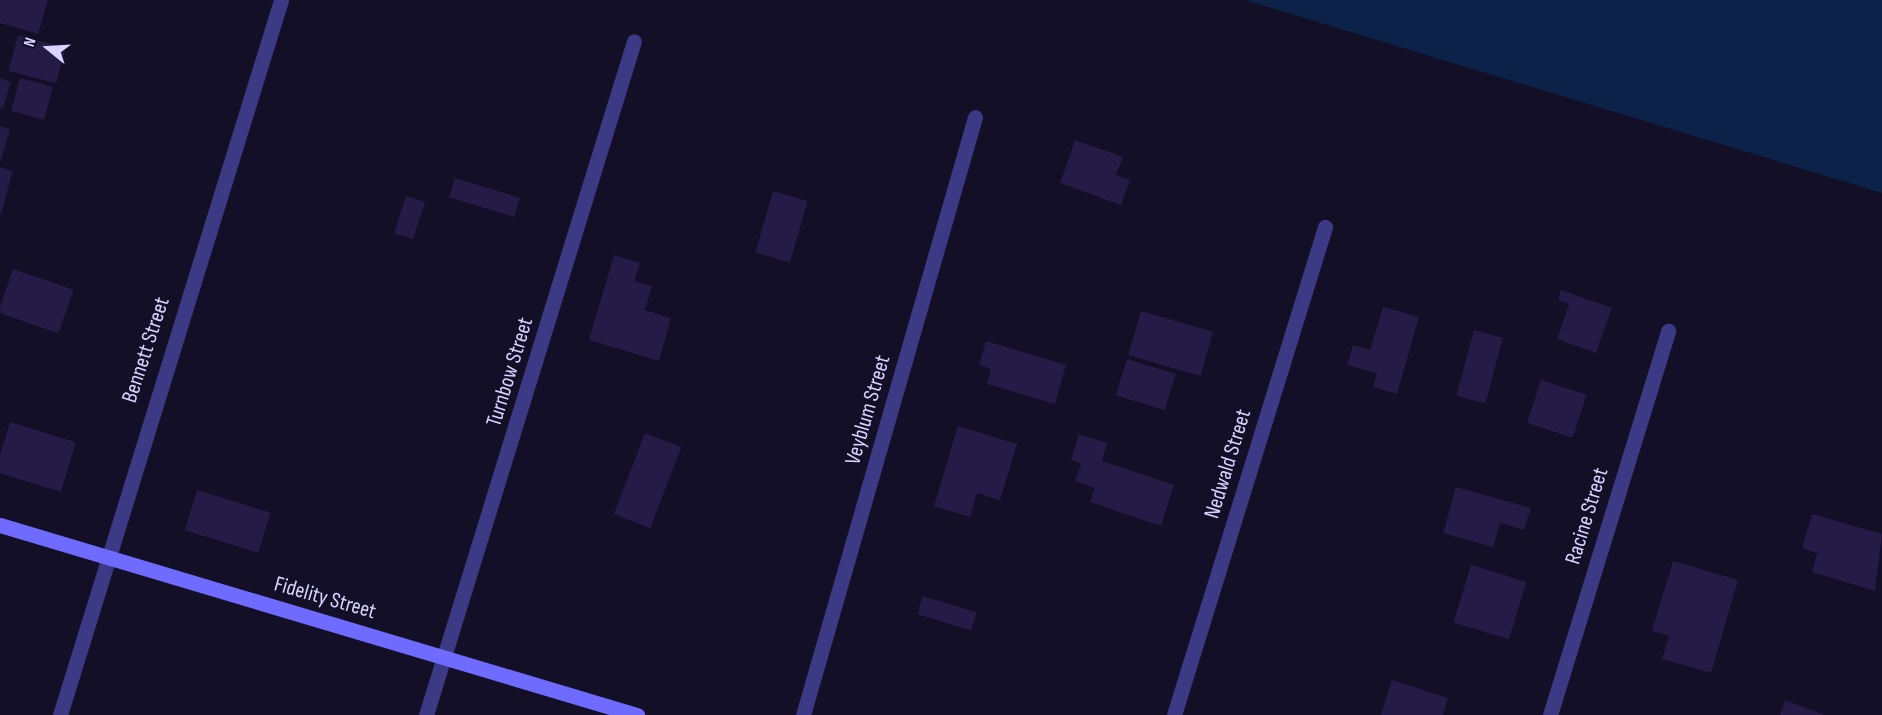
<!DOCTYPE html>
<html>
<head>
<meta charset="utf-8">
<style>
	body { margin:0 }
	#map { position:relative; width:1882px; height:715px; overflow:hidden; background:#130f26; font-family:"Sofia Sans Condensed",sans-serif }
	div>[style] { position:absolute }
	.water>* { inset:0; background:#0c2248 }
	.building>* { inset:0; background:#241b47; transform-origin:0 0 }
	.minor>* { height:15px; margin:-7.5px; padding:0 7.5px; transform-origin:7.5px; border-radius:7.5px; background:#3d3a85 }
	.secondary>* { height:15px; margin:-7.5px; padding:0 7.5px; transform-origin:7.5px; border-radius:7.5px; background:#6f6bff }
	span { translate:-50% -50%; white-space:nowrap; text-align:center; line-height:1.15; -webkit-text-stroke:4.5px #130f26; paint-order:stroke }
	.street-label { font-size:22px; color:#d9d4ff }
	.north { position:absolute; left:18px; top:18px; width:60px; height:60px; -webkit-text-stroke:4px #130f26; paint-order:stroke; rotate:288deg; font-size:16px; font-weight:700; line-height:24px; text-align:center; color:#d9d4ff }
	.north::after { content:''; display:block; margin:auto; width:21px; height:27px; background:#d9d4ff; clip-path:polygon(50% 0,100% 100%,50% 72%,0 100%) }
</style>
</head>
<body>
<div id="map">
	<div class="water">
		<i style="clip-path:polygon(1245px 0,1882px 0,1882px 193px)"></i>
	</div>
	<div class="building">
		<i style="clip-path:polygon(0 0,48px 0,38px 34px,0 23px)"></i>
		<i style="left:18px;top:35px;width:49px;height:37px;rotate:15deg"></i>
		<i style="clip-path:polygon(0 78px,11px 82px,3px 108px,0 107px)"></i>
		<i style="left:20px;top:78px;width:34px;height:34px;rotate:15deg"></i>
		<i style="clip-path:polygon(0 126px,10px 129px,1px 161px,0 161px)"></i>
		<i style="clip-path:polygon(1075px 140px,1123px 157px,1116px 175px,1130px 180px,1121px 205px,1060px 183px)"></i>
		<i style="clip-path:polygon(0 167px,13px 171px,1px 214px,0 214px)"></i>
		<i style="left:455px;top:178px;width:68px;height:20px;rotate:17deg"></i>
		<i style="left:773px;top:191px;width:36px;height:64px;rotate:16deg"></i>
		<i style="left:406px;top:196px;width:20px;height:39px;rotate:18deg"></i>
		<i style="clip-path:polygon(614px 255px,640px 263px,634px 281px,652px 286px,645px 310px,671px 318px,659px 361px,589px 340px)"></i>
		<i style="left:13px;top:269px;width:64px;height:46px;rotate:19deg"></i>
		<i style="clip-path:polygon(1561px 290px,1612px 308px,1596px 353px,1557px 339px,1569px 304px,1558px 300px)"></i>
		<i style="clip-path:polygon(1383px 307px,1419px 317px,1397px 394px,1373px 387px,1377px 373px,1347px 365px,1353px 345px,1370px 350px)"></i>
		<i style="left:1141px;top:311px;width:75px;height:46px;rotate:16deg"></i>
		<i style="left:1474px;top:330px;width:30px;height:68px;rotate:15deg"></i>
		<i style="clip-path:polygon(986px 341px,1066px 365px,1055px 404px,987px 384px,991px 369px,979px 365px)"></i>
		<i style="left:1127px;top:359px;width:51px;height:38px;rotate:17deg"></i>
		<i style="left:1541px;top:380px;width:48px;height:45px;rotate:18deg"></i>
		<i style="left:10px;top:422px;width:69px;height:52px;rotate:17deg"></i>
		<i style="clip-path:polygon(958px 426px,1017px 444px,1000px 500px,977px 493px,970px 517px,934px 506px)"></i>
		<i style="left:645px;top:433px;width:39px;height:87px;rotate:21deg"></i>
		<i style="clip-path:polygon(1079px 434px,1107px 443px,1102px 461px,1174px 485px,1161px 526px,1090px 502px,1095px 488px,1075px 481px,1081px 464px,1071px 460px)"></i>
		<i style="clip-path:polygon(1456px 487px,1531px 508px,1524px 530px,1500px 523px,1493px 547px,1443px 533px)"></i>
		<i style="left:197px;top:490px;width:77px;height:42px;rotate:17deg"></i>
		<i style="clip-path:polygon(1812px 514px,1882px 534px,1875px 591px,1812px 572px,1817px 553px,1802px 548px)"></i>
		<i style="clip-path:polygon(1673px 561px,1738px 580px,1711px 673px,1662px 659px,1669px 636px,1652px 631px)"></i>
		<i style="left:1471px;top:565px;width:58px;height:60px;rotate:17deg"></i>
		<i style="left:923px;top:596px;width:56px;height:19px;rotate:17deg"></i>
		<i style="clip-path:polygon(1392px 680px,1448px 698px,1443px 715px,1381px 715px)"></i>
		<i style="clip-path:polygon(1785px 700px,1825px 715px,1780px 715px)"></i>
	</div>
	<div class="minor">
		<i style="left:60px;top:715px;width:748px;rotate:-72.82deg"></i>
		<i style="left:426px;top:715px;width:705px;rotate:-72.85deg"></i>
		<i style="left:803px;top:715px;width:622px;rotate:-73.95deg"></i>
		<i style="left:1174px;top:715px;width:511px;rotate:-72.81deg"></i>
		<i style="left:1550px;top:715px;width:402px;rotate:-72.9deg"></i>
	</div>
	<div class="secondary">
		<i style="left:0;top:525px;width:665px;rotate:16.61deg"></i>
	</div>
	<div class="street-label">
		<span style="left:146px;top:350px;rotate:-72deg">Bennett Street</span>
		<span style="left:510px;top:372px;rotate:-73deg">Turnbow Street</span>
		<span style="left:868px;top:410px;rotate:-74deg">Veyblum Street</span>
		<span style="left:1228px;top:464px;rotate:-73deg">Nedwald Street</span>
		<span style="left:1587px;top:516px;rotate:-73deg">Racine Street</span>
		<span style="left:325px;top:598px;rotate:16deg">Fidelity Street</span>
	</div>
	<div class="north">N</div>
</div>
</body>
</html>
